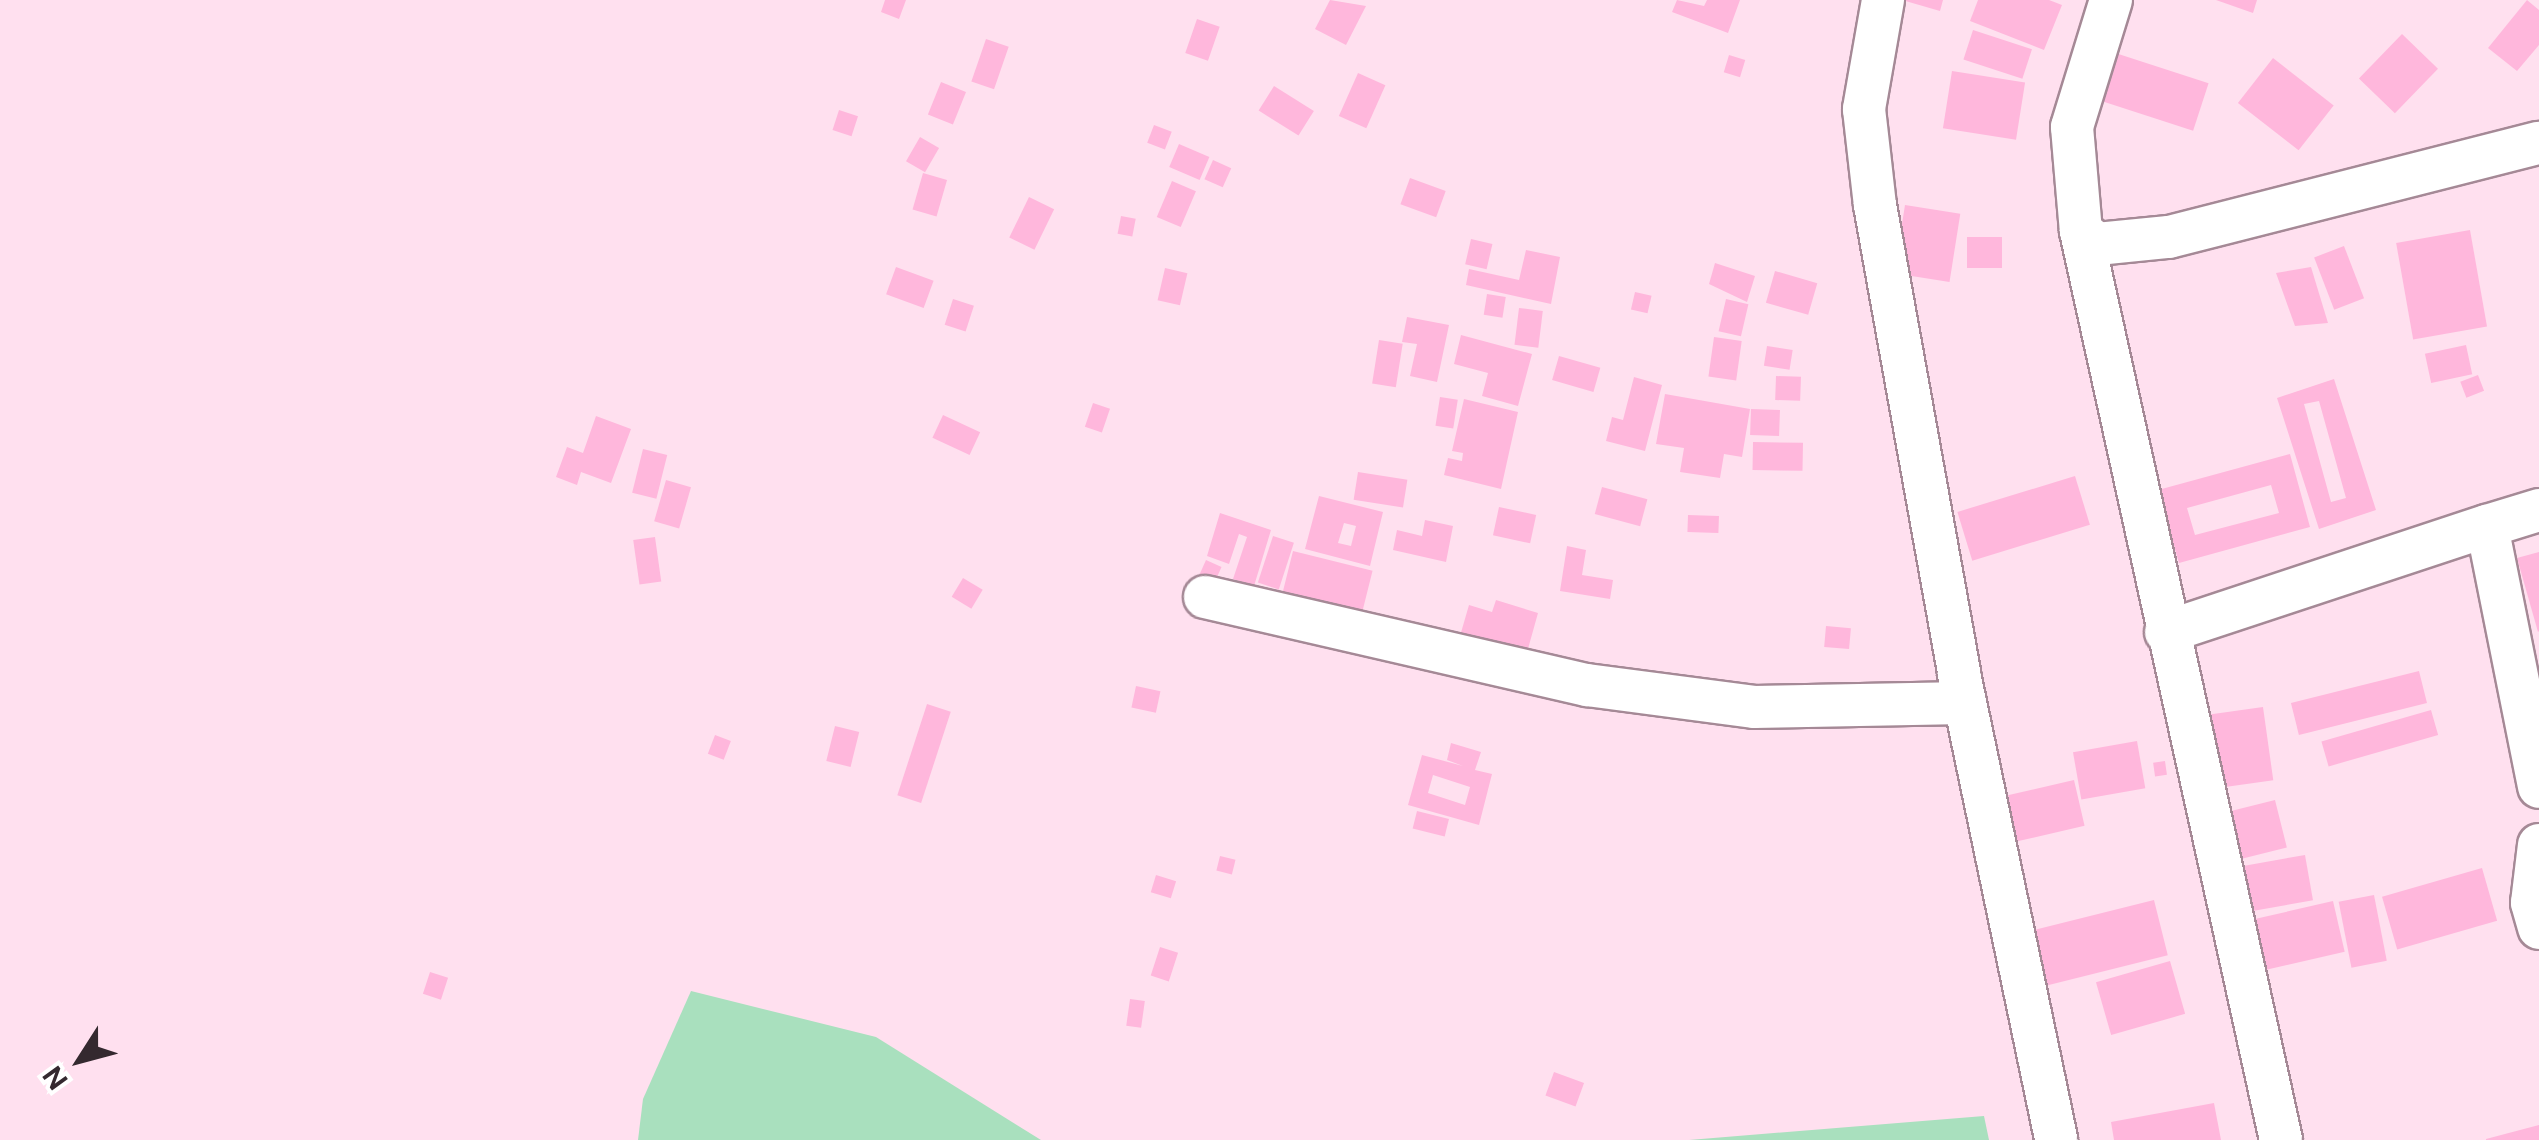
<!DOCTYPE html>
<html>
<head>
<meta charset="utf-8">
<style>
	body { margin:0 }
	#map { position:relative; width:2539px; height:1140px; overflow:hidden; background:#ffe0ef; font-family:"DM Sans",sans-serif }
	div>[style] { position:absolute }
	.green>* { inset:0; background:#a9e0be }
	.building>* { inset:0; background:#ffb7dc; transform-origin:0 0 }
	.roads { filter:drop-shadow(2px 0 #a58996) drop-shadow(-2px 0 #a58996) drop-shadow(0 2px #a58996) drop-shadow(0 -2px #a58996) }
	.street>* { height:42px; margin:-21px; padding:0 21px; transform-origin:21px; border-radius:21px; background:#fff }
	span { translate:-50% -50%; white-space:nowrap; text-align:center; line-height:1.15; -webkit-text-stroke:8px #fff; paint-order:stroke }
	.north { position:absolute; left:30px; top:1010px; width:100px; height:100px; -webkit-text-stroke:8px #fff; paint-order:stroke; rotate:234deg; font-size:28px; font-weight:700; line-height:40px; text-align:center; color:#34292f }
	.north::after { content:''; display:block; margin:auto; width:35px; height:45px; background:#34292f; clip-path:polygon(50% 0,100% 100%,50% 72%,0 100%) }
</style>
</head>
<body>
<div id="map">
	<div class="green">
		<i style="clip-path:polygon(691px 991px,876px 1037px,1041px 1140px,638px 1140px,643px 1099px)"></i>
		<i style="clip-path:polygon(1984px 1116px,1989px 1140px,1689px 1140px)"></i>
	</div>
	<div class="building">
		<i style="clip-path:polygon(885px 0,906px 0,899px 19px,881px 12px)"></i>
		<i style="clip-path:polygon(1330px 0,1366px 6px,1346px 45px,1315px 29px)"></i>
		<i style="clip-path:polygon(1677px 0,1704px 6px,1707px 0,1740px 0,1728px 33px,1672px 12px)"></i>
		<i style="clip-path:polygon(1902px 0,1943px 0,1940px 11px)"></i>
		<i style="clip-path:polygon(1978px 0,2049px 0,2062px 5px,2044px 50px,1970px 21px)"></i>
		<i style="clip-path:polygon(2216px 0,2257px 0,2253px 13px)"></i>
		<i style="clip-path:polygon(2527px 0,2539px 10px,2539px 45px,2517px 71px,2488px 48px)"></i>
		<i style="left:1197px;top:19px;width:24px;height:36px;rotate:19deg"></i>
		<i style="left:1973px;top:30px;width:62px;height:31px;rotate:18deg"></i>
		<i style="left:2402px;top:34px;width:50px;height:62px;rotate:44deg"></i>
		<i style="left:986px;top:39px;width:24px;height:45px;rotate:19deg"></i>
		<i style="left:2103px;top:49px;width:111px;height:50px;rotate:18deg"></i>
		<i style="left:1729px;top:55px;width:17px;height:18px;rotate:17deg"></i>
		<i style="left:2273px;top:58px;width:77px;height:57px;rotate:38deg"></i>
		<i style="left:1952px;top:71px;width:74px;height:58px;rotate:9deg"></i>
		<i style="left:1358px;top:73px;width:30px;height:47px;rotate:24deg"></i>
		<i style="left:941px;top:82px;width:27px;height:35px;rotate:22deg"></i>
		<i style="left:1274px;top:86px;width:47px;height:29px;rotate:32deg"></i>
		<i style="left:839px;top:110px;width:20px;height:21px;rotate:18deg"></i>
		<i style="left:1154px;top:125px;width:19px;height:19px;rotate:21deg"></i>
		<i style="left:920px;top:137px;width:22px;height:28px;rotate:30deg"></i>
		<i style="left:1179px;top:144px;width:33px;height:25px;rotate:23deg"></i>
		<i style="left:1213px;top:160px;width:20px;height:21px;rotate:24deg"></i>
		<i style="left:923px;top:173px;width:25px;height:38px;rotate:16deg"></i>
		<i style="left:1410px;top:178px;width:38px;height:28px;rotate:20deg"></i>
		<i style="left:1172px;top:181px;width:26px;height:39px;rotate:23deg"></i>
		<i style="left:1029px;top:197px;width:28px;height:45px;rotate:26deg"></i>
		<i style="left:1905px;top:205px;width:56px;height:69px;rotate:9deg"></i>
		<i style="left:1121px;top:216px;width:15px;height:18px;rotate:11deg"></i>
		<i style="left:2470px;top:230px;width:98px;height:75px;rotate:80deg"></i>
		<i style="left:2002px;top:237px;width:31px;height:35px;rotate:90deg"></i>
		<i style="left:1471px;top:239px;width:22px;height:26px;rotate:13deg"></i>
		<i style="left:2344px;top:246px;width:56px;height:32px;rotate:69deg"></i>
		<i style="clip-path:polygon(1526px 250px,1560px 257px,1551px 304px,1466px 285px,1469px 269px,1519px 280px)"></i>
		<i style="clip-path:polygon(1715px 263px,1755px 276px,1747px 302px,1709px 284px)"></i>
		<i style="left:896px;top:267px;width:40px;height:29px;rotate:20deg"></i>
		<i style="clip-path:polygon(2311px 267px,2328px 323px,2295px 326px,2276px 273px)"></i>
		<i style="left:1165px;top:268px;width:23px;height:33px;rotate:13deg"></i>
		<i style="left:1775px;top:271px;width:44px;height:33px;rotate:16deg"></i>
		<i style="left:1635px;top:292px;width:17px;height:18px;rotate:13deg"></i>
		<i style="left:1487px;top:294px;width:19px;height:21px;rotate:9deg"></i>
		<i style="left:953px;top:299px;width:22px;height:27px;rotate:18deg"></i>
		<i style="left:1726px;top:299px;width:23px;height:33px;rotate:13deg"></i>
		<i style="left:1519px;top:308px;width:24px;height:37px;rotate:7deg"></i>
		<i style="clip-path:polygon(1407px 317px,1449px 325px,1437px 382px,1410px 376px,1417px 344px,1402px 342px)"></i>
		<i style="clip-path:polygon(1461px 335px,1532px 354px,1518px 406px,1482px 396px,1488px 373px,1454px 364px)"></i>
		<i style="left:1714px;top:337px;width:28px;height:40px;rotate:8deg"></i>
		<i style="left:1379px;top:340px;width:24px;height:44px;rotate:9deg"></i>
		<i style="left:2466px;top:345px;width:30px;height:42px;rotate:78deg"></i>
		<i style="left:1767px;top:346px;width:26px;height:20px;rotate:9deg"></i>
		<i style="left:1559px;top:356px;width:43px;height:25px;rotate:16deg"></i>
		<i style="left:2478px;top:375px;width:17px;height:19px;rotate:69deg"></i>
		<i style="left:1776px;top:376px;width:25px;height:24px;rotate:2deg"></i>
		<i style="clip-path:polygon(1634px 377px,1662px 385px,1645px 451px,1606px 441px,1612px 417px,1623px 420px)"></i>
		<i style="clip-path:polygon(evenodd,2334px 379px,2376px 510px,2319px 529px,2277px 398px,2334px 379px,2319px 401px,2346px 498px,2331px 502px,2304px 404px,2319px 401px)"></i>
		<i style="clip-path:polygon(1665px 394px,1750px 409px,1742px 457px,1724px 454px,1720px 478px,1680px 472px,1684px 448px,1656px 444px)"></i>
		<i style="left:1440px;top:397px;width:18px;height:29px;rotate:9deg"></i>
		<i style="clip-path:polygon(1464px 399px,1518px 412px,1501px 489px,1444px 475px,1448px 458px,1462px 461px,1463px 453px,1452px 451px)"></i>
		<i style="left:1093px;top:403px;width:18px;height:25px;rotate:19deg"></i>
		<i style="left:1751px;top:409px;width:29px;height:26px;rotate:2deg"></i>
		<i style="left:943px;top:415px;width:41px;height:25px;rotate:25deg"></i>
		<i style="clip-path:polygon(596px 416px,631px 429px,611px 483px,581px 472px,577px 485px,556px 477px,567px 447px,583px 453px)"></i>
		<i style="left:1753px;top:442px;width:50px;height:28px;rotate:1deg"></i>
		<i style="left:643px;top:449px;width:25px;height:45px;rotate:14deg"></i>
		<i style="clip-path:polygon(evenodd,2290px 454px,2310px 527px,2179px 563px,2158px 490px,2290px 454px,2271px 485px,2279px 513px,2195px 535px,2187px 508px,2271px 485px)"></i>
		<i style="left:1358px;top:472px;width:50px;height:28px;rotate:9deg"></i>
		<i style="left:2075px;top:476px;width:51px;height:123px;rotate:73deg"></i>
		<i style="left:666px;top:480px;width:26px;height:43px;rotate:16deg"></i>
		<i style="left:1602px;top:487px;width:47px;height:28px;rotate:15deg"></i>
		<i style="clip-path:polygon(evenodd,1319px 496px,1383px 512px,1370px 566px,1305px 549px,1319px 496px,1344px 523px,1356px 526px,1351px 546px,1338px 543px,1344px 523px)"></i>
		<i style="left:1499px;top:507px;width:38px;height:29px;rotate:12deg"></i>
		<i style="clip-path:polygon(1220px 513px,1271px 530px,1254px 586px,1233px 579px,1247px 537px,1239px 534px,1229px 564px,1207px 556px)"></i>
		<i style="left:1688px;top:515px;width:31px;height:17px;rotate:2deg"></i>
		<i style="clip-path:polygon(1425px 520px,1453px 526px,1446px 562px,1393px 550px,1397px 530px,1422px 536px)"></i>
		<i style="left:1273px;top:536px;width:22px;height:49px;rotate:18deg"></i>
		<i style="left:655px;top:537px;width:45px;height:22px;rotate:82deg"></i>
		<i style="clip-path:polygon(1567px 546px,1586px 550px,1582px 575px,1613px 580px,1610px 599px,1560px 591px)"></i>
		<i style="left:1293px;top:551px;width:82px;height:50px;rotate:14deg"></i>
		<i style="clip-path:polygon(2539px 552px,2539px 631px,2538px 632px,2517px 558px)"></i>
		<i style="left:1206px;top:560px;width:17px;height:17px;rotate:24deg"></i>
		<i style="left:963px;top:578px;width:23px;height:22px;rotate:31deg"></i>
		<i style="clip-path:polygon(1496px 600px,1538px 613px,1526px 656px,1460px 636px,1469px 605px,1492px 612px)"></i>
		<i style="left:1826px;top:626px;width:25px;height:21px;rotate:5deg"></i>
		<i style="left:2419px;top:671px;width:33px;height:132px;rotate:76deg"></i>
		<i style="left:1136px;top:686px;width:25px;height:22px;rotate:12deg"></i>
		<i style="left:927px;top:704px;width:25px;height:96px;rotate:18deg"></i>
		<i style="left:2263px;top:707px;width:74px;height:63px;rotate:82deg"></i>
		<i style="left:2431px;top:710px;width:26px;height:114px;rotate:74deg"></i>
		<i style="left:835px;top:726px;width:25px;height:36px;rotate:14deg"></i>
		<i style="left:715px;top:735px;width:17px;height:20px;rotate:21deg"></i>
		<i style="left:2137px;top:741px;width:48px;height:65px;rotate:80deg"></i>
		<i style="clip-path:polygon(evenodd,1451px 743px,1481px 752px,1475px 770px,1492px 774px,1479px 825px,1408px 805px,1422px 755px,1463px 766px,1447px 760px,1451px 743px,1433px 775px,1470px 787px,1465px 805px,1428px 793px,1433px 775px)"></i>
		<i style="left:2165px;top:761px;width:14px;height:12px;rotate:82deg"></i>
		<i style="left:2074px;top:780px;width:47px;height:78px;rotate:77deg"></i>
		<i style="left:2275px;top:800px;width:49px;height:66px;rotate:76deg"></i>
		<i style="left:1417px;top:811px;width:33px;height:18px;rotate:14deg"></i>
		<i style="left:2305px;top:855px;width:46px;height:80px;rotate:80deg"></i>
		<i style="left:1220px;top:856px;width:16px;height:15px;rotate:14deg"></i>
		<i style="left:2482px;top:868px;width:55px;height:104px;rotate:74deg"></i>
		<i style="left:1156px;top:875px;width:21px;height:18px;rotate:17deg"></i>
		<i style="left:2374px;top:895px;width:67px;height:36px;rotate:79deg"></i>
		<i style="left:2154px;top:900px;width:57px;height:136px;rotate:76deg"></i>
		<i style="left:2333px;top:901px;width:52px;height:96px;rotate:77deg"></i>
		<i style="left:1160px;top:947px;width:19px;height:30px;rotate:18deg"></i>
		<i style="left:2170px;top:961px;width:55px;height:77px;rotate:74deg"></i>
		<i style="left:430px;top:972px;width:19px;height:23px;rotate:18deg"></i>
		<i style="left:1130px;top:999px;width:15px;height:27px;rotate:8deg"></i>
		<i style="left:1554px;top:1072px;width:32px;height:25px;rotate:20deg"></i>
		<i style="clip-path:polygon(2214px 1103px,2221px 1140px,2114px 1140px,2111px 1122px)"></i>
		<i style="clip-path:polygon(2539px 1125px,2539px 1140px,2486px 1140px,2486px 1139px)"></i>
	</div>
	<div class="roads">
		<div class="street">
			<i style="left:1883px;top:0;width:111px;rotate:99.9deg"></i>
			<i style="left:1864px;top:109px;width:97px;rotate:83.5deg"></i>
			<i style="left:1875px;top:205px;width:476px;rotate:79.8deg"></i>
			<i style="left:1959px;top:674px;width:476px;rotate:78.2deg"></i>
			<i style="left:2111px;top:0;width:133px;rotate:107.1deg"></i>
			<i style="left:2072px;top:127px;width:104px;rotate:85.1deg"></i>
			<i style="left:2081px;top:231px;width:21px;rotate:39deg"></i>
			<i style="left:2097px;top:244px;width:72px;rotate:-5.6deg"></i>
			<i style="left:2169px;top:237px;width:382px;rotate:-14.3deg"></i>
			<i style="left:2081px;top:231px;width:931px;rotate:77.59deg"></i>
			<i style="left:2539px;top:510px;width:54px;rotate:162.9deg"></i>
			<i style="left:2487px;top:526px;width:266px;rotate:78.7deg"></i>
			<i style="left:1205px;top:597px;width:392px;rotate:13deg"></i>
			<i style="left:1587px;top:685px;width:168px;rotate:7.5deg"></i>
			<i style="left:1754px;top:707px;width:211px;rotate:-1.1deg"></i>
			<i style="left:2166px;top:632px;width:338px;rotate:-18.3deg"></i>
			<i style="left:2539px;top:845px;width:58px;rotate:96.9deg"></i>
			<i style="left:2532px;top:903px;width:26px;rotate:74deg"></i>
		</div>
	</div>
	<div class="north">N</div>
</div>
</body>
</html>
